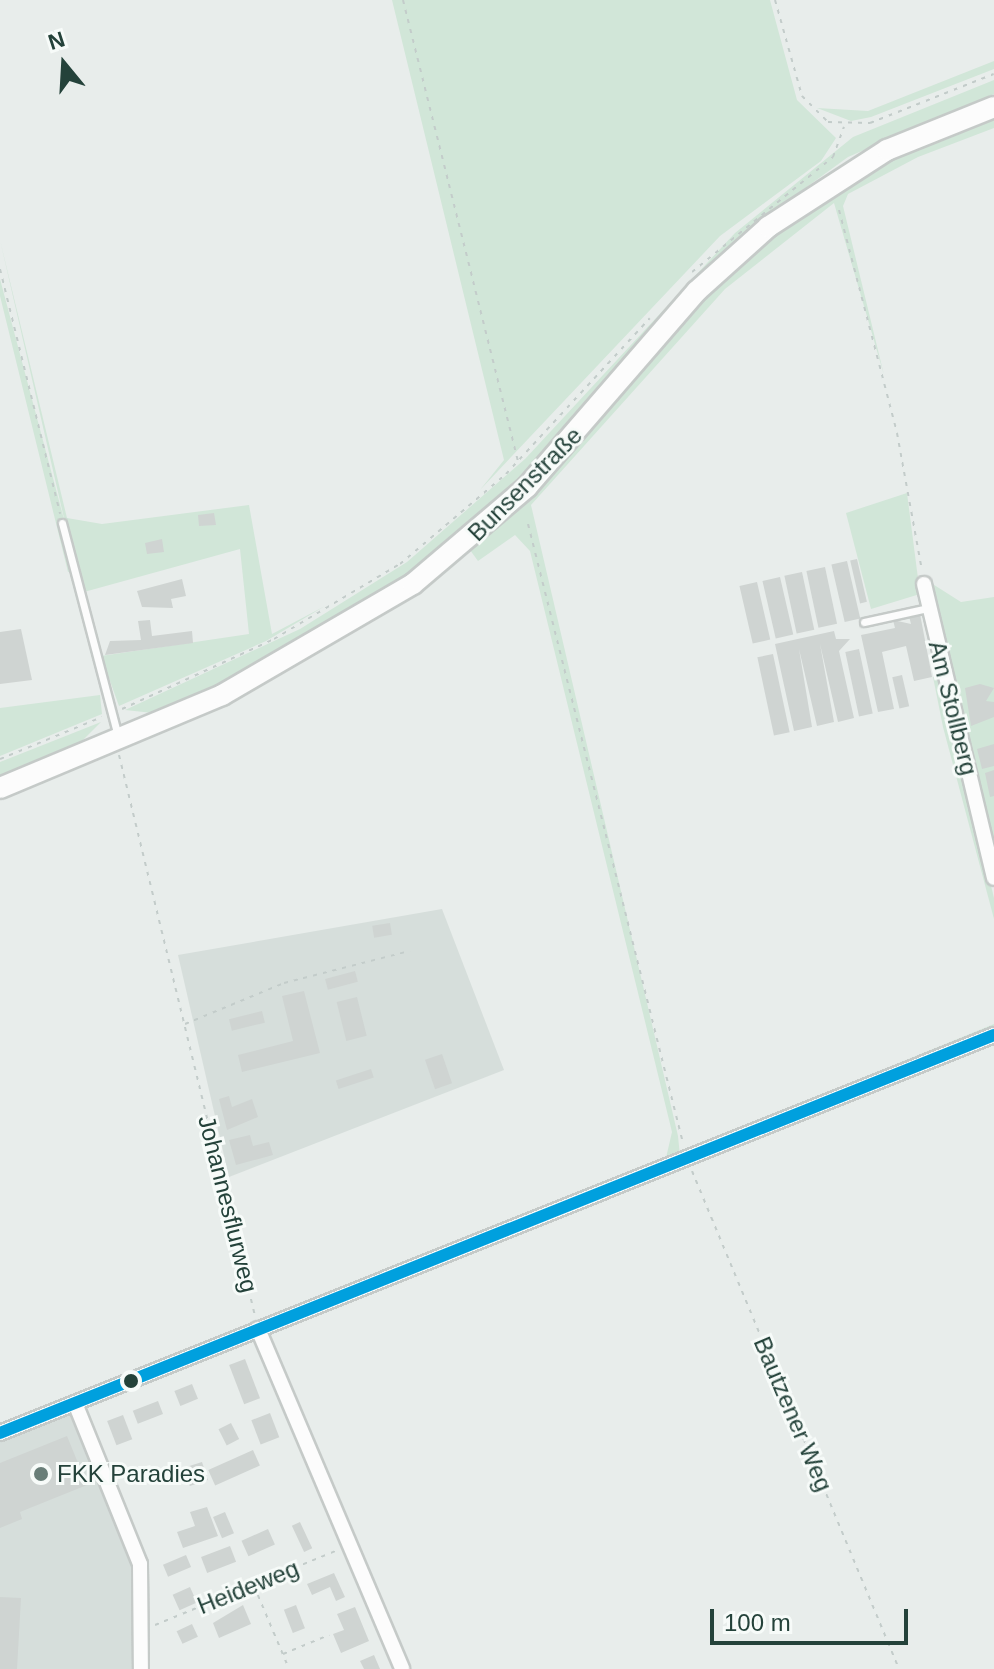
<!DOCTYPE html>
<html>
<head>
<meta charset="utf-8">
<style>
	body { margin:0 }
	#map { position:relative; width:994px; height:1669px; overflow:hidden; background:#e8edeb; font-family:Arial,sans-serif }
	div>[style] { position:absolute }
	.built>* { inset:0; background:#d6dedb }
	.green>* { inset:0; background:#d1e6d8 }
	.building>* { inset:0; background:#cfd4d2; transform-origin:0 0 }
	.path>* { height:2px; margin-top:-1px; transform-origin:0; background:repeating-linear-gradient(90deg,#c3ccca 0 4px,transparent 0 10px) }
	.roads { filter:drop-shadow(2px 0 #c5cac8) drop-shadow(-2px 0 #c5cac8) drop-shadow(0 2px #c5cac8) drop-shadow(0 -2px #c5cac8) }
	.service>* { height:7px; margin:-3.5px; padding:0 3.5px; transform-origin:3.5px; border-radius:3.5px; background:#fcfcfc }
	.minor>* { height:14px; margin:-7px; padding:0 7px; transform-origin:7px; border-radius:7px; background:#fcfcfc }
	.secondary>* { height:20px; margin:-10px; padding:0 10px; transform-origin:10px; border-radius:10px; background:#fcfcfc }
	.bus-1>* { height:12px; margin:-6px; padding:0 6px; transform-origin:6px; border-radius:6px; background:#00a0de }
	.dots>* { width:22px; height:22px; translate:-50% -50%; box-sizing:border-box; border:4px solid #f7fbf9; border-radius:50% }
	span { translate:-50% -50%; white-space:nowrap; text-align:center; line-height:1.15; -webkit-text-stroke:6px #f7fbf9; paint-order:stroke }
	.street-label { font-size:24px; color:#24423a }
	.poi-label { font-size:24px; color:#24423a }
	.left { translate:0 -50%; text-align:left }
	.north { position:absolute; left:24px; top:24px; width:80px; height:80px; -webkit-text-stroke:6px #f7fbf9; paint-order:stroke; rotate:342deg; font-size:22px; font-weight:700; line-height:32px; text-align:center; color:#24423a }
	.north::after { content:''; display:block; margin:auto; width:28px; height:36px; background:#24423a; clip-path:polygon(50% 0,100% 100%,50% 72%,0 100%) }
	.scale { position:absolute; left:710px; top:1609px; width:198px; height:36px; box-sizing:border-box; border:4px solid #24423a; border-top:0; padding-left:10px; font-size:24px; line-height:28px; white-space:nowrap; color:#24423a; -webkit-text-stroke:6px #f7fbf9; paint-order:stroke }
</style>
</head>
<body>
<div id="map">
	<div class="built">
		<i style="clip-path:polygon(442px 909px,504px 1070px,229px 1177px,178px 955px)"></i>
		<i style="clip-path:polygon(70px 1414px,135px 1565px,132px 1669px,0 1669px,0 1442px)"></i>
	</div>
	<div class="green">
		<i style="clip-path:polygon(392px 0,770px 0,797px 100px,836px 138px,821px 161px,720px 236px,480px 490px,504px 460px)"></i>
		<i style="clip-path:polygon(994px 61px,994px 69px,871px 117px,851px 121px,817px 108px,868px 111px)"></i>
		<i style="clip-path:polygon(994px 80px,994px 94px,848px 157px,745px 232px,692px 281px,511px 488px,383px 593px,246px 671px,153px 713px,125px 710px,300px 629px,407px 562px,525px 459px,735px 233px,853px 137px)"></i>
		<i style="clip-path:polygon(994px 116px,994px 128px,918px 157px,848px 194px,843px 206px,884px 375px,834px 203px,725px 289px,531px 505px,678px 1136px,680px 1156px,665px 1162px,672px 1132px,530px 551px,515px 535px,478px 561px,470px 550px,574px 450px,691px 312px,769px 238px,898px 155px)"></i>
		<i style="clip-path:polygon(0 240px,67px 518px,102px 524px,249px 505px,272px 634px,325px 606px,266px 641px,119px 706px,101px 656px,249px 634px,240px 549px,84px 592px,79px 570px,68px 572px,0 296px,0 279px,66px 527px)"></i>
		<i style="clip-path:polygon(907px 493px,920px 594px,871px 609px,846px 513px)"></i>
		<i style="clip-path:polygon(931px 583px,961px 602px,994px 597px,994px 855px)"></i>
		<i style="clip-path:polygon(940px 676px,994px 898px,994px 919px,943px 727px,933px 677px)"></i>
		<i style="clip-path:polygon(100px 695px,102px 714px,0 756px,0 708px)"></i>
		<i style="clip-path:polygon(101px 722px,81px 742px,0 777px,0 762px)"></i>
		<i style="clip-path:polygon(994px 1024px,994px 1030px,690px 1153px,689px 1149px)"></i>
	</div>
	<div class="building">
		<i style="clip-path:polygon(214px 513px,216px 525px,199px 526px,198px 515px)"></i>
		<i style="clip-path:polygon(162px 539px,164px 552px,147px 554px,145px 543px)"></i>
		<i style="left:857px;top:559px;width:44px;height:7px;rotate:77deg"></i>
		<i style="left:847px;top:561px;width:59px;height:16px;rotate:77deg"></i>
		<i style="left:825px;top:567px;width:58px;height:19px;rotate:78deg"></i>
		<i style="left:802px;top:572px;width:59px;height:18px;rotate:78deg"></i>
		<i style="left:780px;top:577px;width:59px;height:18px;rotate:77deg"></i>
		<i style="clip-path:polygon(182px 579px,186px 596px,171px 599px,173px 608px,142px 607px,137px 591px)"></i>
		<i style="left:757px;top:582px;width:59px;height:18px;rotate:77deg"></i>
		<i style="clip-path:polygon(920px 614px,932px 677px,914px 681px,906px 646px,882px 652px,894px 709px,878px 712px,861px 635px,895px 628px,893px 620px,911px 624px,909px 616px)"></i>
		<i style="clip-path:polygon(150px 620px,152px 636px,192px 631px,193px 643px,105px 655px,110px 641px,141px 640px,138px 621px)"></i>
		<i style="clip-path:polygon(21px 629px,32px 680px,0 684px,0 632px)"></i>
		<i style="clip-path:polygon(834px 631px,836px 639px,850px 639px,839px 651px,854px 718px,838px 722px,820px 644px,834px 722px,817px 726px,799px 649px,812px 727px,794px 731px,775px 644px)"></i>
		<i style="left:859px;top:649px;width:66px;height:14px;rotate:78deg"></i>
		<i style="left:773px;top:654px;width:80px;height:16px;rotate:78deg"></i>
		<i style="left:902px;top:675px;width:32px;height:10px;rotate:77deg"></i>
		<i style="clip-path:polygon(980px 684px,994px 688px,986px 701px,994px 702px,994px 717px,971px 726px,965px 688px)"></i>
		<i style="clip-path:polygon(994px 744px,994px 766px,982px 769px,977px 749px)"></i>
		<i style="clip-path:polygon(994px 770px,994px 796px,990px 797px,985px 773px)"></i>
		<i style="left:390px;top:923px;width:12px;height:18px;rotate:81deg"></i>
		<i style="left:355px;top:971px;width:11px;height:31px;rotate:75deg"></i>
		<i style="clip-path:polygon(304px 991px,320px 1053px,242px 1072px,238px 1055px,293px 1041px,282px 996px)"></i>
		<i style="left:357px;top:997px;width:40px;height:21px;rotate:76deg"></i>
		<i style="left:262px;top:1011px;width:12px;height:34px;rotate:76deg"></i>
		<i style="left:442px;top:1054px;width:31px;height:18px;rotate:71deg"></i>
		<i style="left:371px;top:1069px;width:9px;height:37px;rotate:72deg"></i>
		<i style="clip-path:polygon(229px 1096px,232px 1107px,252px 1099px,258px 1117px,227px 1130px,219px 1099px)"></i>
		<i style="clip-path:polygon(250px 1135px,253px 1146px,269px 1142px,273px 1155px,236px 1165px,229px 1140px)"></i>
		<i style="left:245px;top:1359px;width:42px;height:17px;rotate:69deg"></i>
		<i style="left:192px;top:1384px;width:16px;height:19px;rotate:68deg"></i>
		<i style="left:158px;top:1401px;width:14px;height:27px;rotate:69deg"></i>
		<i style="left:270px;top:1413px;width:26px;height:20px;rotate:69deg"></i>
		<i style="left:123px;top:1415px;width:26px;height:17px;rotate:69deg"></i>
		<i style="left:231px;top:1423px;width:18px;height:14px;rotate:63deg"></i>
		<i style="clip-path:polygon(67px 1436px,87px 1485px,20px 1512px,22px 1519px,0 1528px,0 1463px)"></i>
		<i style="left:253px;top:1450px;width:17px;height:49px;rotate:66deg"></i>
		<i style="left:202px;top:1462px;width:19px;height:19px;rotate:72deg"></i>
		<i style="clip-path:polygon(207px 1507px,218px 1536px,183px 1548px,177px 1532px,195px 1526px,190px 1512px)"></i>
		<i style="left:225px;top:1512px;width:23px;height:13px;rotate:67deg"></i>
		<i style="left:300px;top:1522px;width:29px;height:9px;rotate:65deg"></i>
		<i style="left:268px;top:1529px;width:17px;height:29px;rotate:66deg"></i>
		<i style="left:230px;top:1546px;width:17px;height:31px;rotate:69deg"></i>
		<i style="left:186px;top:1555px;width:13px;height:25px;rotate:67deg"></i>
		<i style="clip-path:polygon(334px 1573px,345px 1597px,336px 1601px,330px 1587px,312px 1595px,307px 1584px)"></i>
		<i style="left:190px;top:1587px;width:17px;height:19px;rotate:66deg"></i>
		<i style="clip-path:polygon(0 1597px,21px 1598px,17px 1669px,0 1669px)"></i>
		<i style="clip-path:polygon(243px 1605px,251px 1624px,219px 1638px,213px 1623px)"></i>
		<i style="left:296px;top:1605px;width:25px;height:13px;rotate:69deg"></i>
		<i style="clip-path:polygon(355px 1607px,369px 1641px,341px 1653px,333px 1634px,344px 1630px,337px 1614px)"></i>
		<i style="left:192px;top:1624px;width:14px;height:17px;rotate:65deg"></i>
		<i style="clip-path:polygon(374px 1655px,380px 1669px,364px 1669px,360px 1661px)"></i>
	</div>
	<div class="path">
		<i style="left:403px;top:0;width:475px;rotate:76deg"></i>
		<i style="left:775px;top:0;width:100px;rotate:74.3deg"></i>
		<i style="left:802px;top:96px;width:37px;rotate:45deg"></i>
		<i style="left:828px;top:122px;width:42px;rotate:1.4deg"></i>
		<i style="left:870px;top:123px;width:133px;rotate:-21.6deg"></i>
		<i style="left:839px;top:210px;width:230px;rotate:75.4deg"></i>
		<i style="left:897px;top:433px;width:140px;rotate:79.7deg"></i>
		<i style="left:0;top:269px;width:252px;rotate:76.2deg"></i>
		<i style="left:692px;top:272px;width:182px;rotate:-39.2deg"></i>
		<i style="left:833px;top:157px;width:32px;rotate:-70deg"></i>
		<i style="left:528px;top:524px;width:638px;rotate:75.94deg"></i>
		<i style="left:122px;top:709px;width:167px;rotate:-24.7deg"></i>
		<i style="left:274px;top:639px;width:147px;rotate:-30.8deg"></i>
		<i style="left:400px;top:564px;width:139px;rotate:-40.3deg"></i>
		<i style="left:506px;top:474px;width:212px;rotate:-47.3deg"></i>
		<i style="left:119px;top:755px;width:577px;rotate:76.37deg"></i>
		<i style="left:0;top:759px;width:110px;rotate:-22.4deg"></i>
		<i style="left:185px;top:1024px;width:107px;rotate:-22.5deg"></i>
		<i style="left:284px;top:983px;width:130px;rotate:-14.3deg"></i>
		<i style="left:692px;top:1171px;width:539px;rotate:67.43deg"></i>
		<i style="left:254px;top:1586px;width:90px;rotate:67.1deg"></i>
		<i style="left:155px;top:1625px;width:198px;rotate:-22.3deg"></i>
		<i style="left:283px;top:1654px;width:50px;rotate:-22.4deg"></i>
	</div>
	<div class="roads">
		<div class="service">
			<i style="left:62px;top:523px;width:221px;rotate:75.3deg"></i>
			<i style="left:864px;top:622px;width:66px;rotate:-12.3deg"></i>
		</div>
		<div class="minor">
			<i style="left:924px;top:584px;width:302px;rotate:76.6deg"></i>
			<i style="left:258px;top:1329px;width:369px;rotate:67deg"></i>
			<i style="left:75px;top:1403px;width:174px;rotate:68deg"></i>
			<i style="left:140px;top:1564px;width:105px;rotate:89.5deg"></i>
			<i style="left:0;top:1433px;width:1071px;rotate:-21.82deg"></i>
		</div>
		<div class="secondary">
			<i style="left:0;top:788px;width:241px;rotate:-22.7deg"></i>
			<i style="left:222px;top:695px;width:221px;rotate:-30.2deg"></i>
			<i style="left:413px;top:584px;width:150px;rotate:-40.4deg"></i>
			<i style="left:527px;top:487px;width:259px;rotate:-49.1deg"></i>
			<i style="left:697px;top:291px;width:96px;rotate:-42deg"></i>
			<i style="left:768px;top:227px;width:142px;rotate:-32.9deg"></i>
			<i style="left:887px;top:150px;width:115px;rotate:-21.9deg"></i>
		</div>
	</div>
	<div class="bus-1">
		<i style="left:0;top:1433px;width:1071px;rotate:-21.82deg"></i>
	</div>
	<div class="dots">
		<i style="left:131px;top:1381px;background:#24423a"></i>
		<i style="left:41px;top:1474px;background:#697e78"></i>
	</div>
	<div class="street-label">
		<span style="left:525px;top:484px;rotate:-45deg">Bunsenstraße</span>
		<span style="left:953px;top:708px;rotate:76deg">Am Stollberg</span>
		<span style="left:228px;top:1204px;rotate:76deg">Johannesflurweg</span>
		<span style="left:793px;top:1414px;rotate:67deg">Bautzener Weg</span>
		<span style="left:248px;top:1587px;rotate:-22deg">Heideweg</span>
	</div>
	<div class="poi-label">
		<span class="left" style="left:57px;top:1474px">FKK Paradies</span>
	</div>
	<div class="north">N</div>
	<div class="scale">100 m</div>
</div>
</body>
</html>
